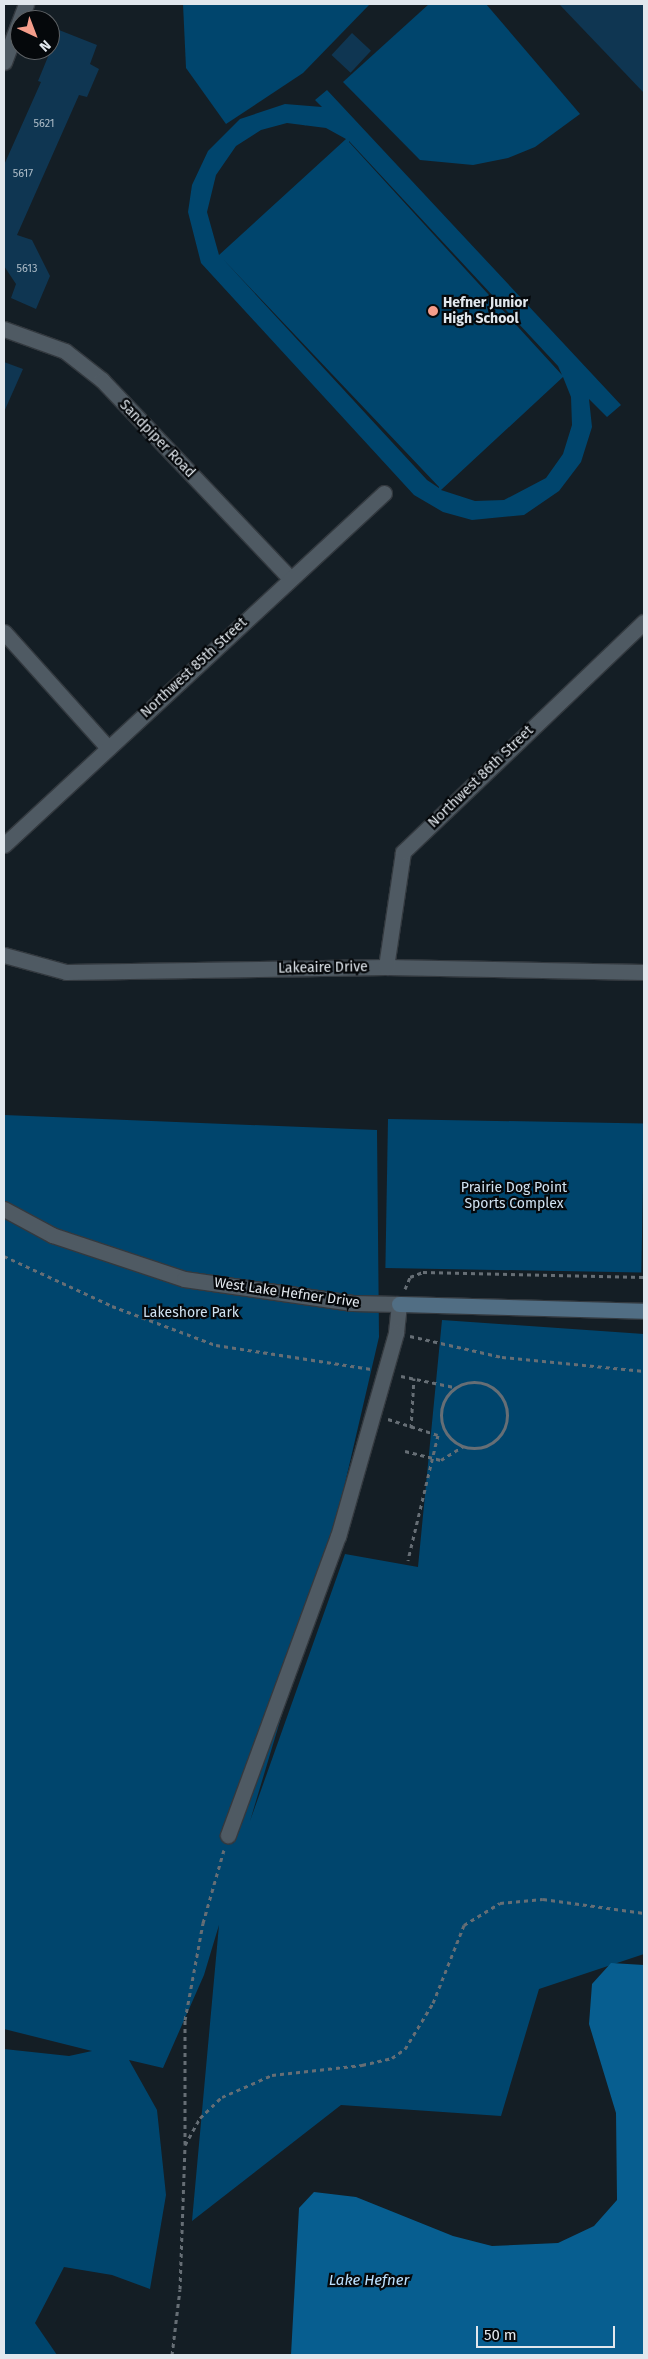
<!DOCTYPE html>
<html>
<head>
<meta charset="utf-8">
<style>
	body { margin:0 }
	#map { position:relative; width:648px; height:2359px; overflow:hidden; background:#141e25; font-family:"Fira Sans",sans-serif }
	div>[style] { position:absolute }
	.green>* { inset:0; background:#00456d; transform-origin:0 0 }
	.water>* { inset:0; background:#075e90 }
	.building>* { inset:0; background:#0f3652; transform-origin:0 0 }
	.path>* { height:3px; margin-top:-1.5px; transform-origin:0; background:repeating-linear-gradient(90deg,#666e75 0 4px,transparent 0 8px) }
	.path>.ring { margin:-1.5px; padding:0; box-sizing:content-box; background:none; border:3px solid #666e75; border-radius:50% }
	.roads { filter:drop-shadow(1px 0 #33393f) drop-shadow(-1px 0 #33393f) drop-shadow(0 1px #33393f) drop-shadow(0 -1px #33393f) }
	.street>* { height:15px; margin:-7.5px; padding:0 7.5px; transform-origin:7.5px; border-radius:7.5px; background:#4f5a63 }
	.secondary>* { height:15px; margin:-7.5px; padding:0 7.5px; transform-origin:7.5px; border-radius:7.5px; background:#516e84 }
	.dots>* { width:14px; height:14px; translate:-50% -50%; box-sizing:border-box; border:2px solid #05080b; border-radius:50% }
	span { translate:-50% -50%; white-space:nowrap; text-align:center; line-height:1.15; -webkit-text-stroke:4.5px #05080b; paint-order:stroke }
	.number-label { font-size:11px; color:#acbbc6 }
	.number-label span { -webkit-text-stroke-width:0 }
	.poi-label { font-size:14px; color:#e1e7ed; font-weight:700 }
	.left { translate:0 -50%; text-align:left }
	.street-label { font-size:14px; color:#e1e7ed }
	.park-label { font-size:14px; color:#d0e2f1 }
	.water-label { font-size:15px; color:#bde1ff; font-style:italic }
	.frame { position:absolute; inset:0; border:5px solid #e1e7ed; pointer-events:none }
	.north { position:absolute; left:10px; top:10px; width:50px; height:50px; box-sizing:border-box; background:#05080b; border:1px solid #5d6165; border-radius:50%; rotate:137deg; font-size:14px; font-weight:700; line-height:20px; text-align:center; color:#e1e7ed }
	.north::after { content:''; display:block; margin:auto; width:18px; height:22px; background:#f49d8b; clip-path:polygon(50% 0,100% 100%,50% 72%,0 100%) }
	.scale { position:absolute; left:476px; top:2326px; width:139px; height:22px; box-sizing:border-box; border:2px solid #e1e7ed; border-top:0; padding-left:6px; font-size:15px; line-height:18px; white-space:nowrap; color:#e1e7ed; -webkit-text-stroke:4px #05080b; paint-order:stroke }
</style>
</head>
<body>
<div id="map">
	<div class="green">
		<i style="clip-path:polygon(183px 4px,370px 4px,303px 73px,226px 124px,186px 68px)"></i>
		<i style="clip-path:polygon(429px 4px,486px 4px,580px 114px,535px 147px,508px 158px,473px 165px,420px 160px,343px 82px)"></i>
		<i style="clip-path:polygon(evenodd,327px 90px,621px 405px,607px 417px,589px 399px,592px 427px,581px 462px,559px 491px,524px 515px,472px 520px,443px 512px,414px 495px,201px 263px,188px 212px,192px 185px,208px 151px,240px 119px,285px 104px,322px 107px,315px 100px,327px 90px,287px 123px,326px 128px,346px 139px,219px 255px,207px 212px,216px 175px,236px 146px,261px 130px,287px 123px,327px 90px,349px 141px,558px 366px,562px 375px,349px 142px,349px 141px,327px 90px,222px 258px,439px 487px,439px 488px,427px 480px,222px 258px,327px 90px,563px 377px,571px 397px,572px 425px,563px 454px,546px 478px,504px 500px,475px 501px,441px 490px,563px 377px)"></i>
		<i style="clip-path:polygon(4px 1115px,377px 1130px,379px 1337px,323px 1578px,250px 1821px,345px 1554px,418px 1567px,442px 1320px,644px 1334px,644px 1954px,539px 1989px,501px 2116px,341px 2105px,192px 2221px,219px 1925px,204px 1975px,163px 2068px,129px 2060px,157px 2110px,166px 2195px,150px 2289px,112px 2275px,64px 2267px,35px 2323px,57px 2355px,4px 2355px,4px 2049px,69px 2056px,92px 2051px,4px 2029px)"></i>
		<i style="left:388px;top:1119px;width:256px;height:149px;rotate:1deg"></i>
	</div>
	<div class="water">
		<i style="clip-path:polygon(611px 1963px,644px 1965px,644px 2355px,291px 2355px,299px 2208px,314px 2192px,356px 2197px,453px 2236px,492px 2246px,558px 2243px,594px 2226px,617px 2200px,616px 2113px,589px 2024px,592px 1984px)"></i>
	</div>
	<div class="building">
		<i style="clip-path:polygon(559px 4px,644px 4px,644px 93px)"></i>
		<i style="clip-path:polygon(59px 30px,97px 45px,90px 64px,99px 69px,87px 97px,79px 95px,17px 235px,32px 240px,50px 276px,36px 309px,11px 298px,16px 284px,4px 266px,4px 165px,41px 82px,38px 81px)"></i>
		<i style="left:352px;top:33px;width:26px;height:30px;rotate:43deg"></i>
		<i style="clip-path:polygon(4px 362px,23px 369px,4px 412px)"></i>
	</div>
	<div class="path">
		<i style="left:4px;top:1256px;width:119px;rotate:24.8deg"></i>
		<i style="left:112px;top:1306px;width:111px;rotate:20.6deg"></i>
		<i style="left:216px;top:1345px;width:157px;rotate:8.8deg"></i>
		<i style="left:405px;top:1289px;width:13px;rotate:-67deg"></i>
		<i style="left:410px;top:1277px;width:14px;rotate:-21deg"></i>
		<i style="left:423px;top:1272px;width:221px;rotate:1.3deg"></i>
		<i style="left:410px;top:1336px;width:94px;rotate:12.9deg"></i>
		<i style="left:502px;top:1357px;width:143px;rotate:5.6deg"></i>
		<i style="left:401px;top:1376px;width:54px;rotate:11.7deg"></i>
		<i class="ring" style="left:441px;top:1382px;width:63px;height:63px"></i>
		<i style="left:388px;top:1419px;width:52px;rotate:17.7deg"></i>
		<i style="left:438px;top:1435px;width:129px;rotate:103.5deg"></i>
		<i style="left:411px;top:1428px;width:50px;rotate:-86.6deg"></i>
		<i style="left:405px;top:1451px;width:37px;rotate:14deg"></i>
		<i style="left:441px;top:1460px;width:26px;rotate:-32deg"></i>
		<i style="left:185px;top:2144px;width:124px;rotate:-90deg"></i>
		<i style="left:185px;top:2020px;width:99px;rotate:-79.5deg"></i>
		<i style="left:203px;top:1923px;width:76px;rotate:-74deg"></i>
		<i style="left:172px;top:2355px;width:66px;rotate:-83.1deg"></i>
		<i style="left:180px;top:2289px;width:144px;rotate:-88deg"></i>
		<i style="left:185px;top:2145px;width:31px;rotate:-61deg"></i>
		<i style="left:200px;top:2118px;width:30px;rotate:-44deg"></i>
		<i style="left:222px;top:2097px;width:55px;rotate:-23.7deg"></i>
		<i style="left:272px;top:2075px;width:91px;rotate:-6.3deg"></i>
		<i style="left:362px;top:2065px;width:31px;rotate:-13deg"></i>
		<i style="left:392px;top:2058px;width:16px;rotate:-35deg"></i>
		<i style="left:405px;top:2049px;width:54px;rotate:-58.7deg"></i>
		<i style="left:433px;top:2003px;width:84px;rotate:-68.3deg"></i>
		<i style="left:464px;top:1925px;width:42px;rotate:-31.4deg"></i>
		<i style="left:500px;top:1903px;width:43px;rotate:-5.3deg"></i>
		<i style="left:543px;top:1899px;width:102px;rotate:7.9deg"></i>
	</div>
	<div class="roads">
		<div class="street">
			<i style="left:4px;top:62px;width:62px;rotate:-69.2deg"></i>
			<i style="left:4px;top:329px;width:65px;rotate:19.8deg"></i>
			<i style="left:65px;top:351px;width:47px;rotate:38.1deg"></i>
			<i style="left:102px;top:380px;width:273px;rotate:46.5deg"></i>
			<i style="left:4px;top:632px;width:156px;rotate:48.1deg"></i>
			<i style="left:4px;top:845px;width:518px;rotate:-42.81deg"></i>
			<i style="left:4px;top:955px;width:64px;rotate:15.3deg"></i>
			<i style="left:66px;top:972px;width:320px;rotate:-0.9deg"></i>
			<i style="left:386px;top:967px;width:258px;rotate:1.1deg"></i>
			<i style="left:386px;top:967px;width:116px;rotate:-81.6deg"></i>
			<i style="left:403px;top:852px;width:333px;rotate:-43.7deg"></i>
			<i style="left:4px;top:1209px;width:55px;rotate:28.4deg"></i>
			<i style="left:52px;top:1235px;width:139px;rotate:18.4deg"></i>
			<i style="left:184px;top:1279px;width:170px;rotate:8.1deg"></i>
			<i style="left:352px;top:1303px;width:47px;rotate:1.2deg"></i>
			<i style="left:399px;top:1304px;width:29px;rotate:96deg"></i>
			<i style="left:396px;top:1333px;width:211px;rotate:105.9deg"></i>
			<i style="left:338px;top:1536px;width:319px;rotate:110.2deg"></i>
		</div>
		<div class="secondary">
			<i style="left:399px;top:1304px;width:245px;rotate:1.6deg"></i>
		</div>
	</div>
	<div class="dots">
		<i style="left:433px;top:311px;background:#f49d8b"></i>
	</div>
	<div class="number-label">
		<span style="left:44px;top:124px">5621</span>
		<span style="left:23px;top:174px">5617</span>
		<span style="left:27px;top:269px">5613</span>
	</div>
	<div class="poi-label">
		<span class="left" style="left:443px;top:311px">Hefner Junior<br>High School</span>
	</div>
	<div class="street-label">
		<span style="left:157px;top:439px;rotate:46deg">Sandpiper Road</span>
		<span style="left:194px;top:668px;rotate:-43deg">Northwest 85th Street</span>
		<span style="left:481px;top:777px;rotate:-44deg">Northwest 86th Street</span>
		<span style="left:323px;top:968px;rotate:-1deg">Lakeaire Drive</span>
		<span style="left:287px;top:1293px;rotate:8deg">West Lake Hefner Drive</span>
	</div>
	<div class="park-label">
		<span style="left:514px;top:1196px">Prairie Dog Point<br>Sports Complex</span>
		<span style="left:191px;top:1313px">Lakeshore Park</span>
	</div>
	<div class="water-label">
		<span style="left:369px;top:2281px">Lake Hefner</span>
	</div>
	<div class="frame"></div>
	<div class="north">N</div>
	<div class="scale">50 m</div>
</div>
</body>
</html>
